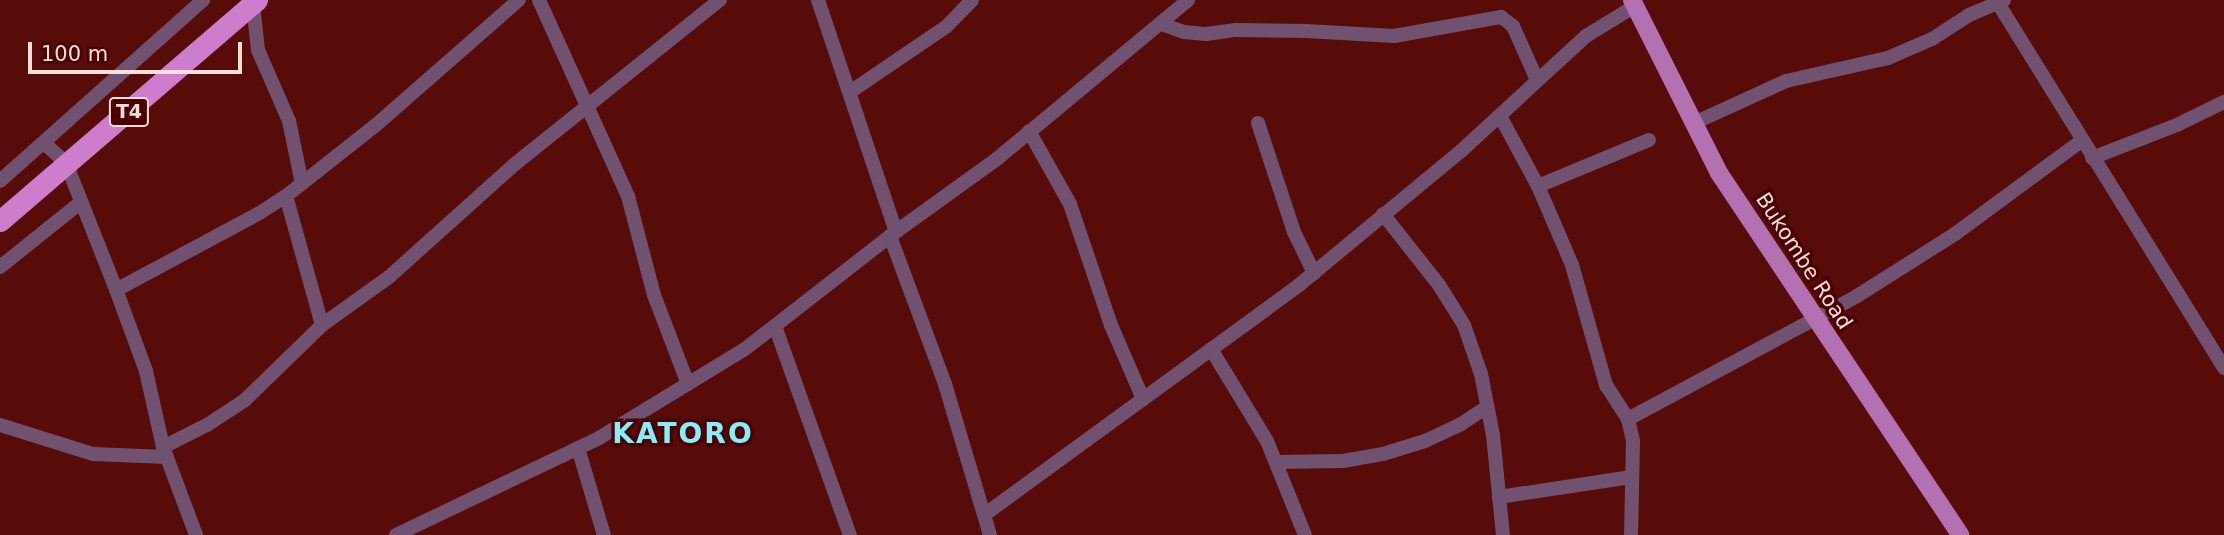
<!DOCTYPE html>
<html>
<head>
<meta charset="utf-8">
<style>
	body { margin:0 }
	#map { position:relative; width:2224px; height:535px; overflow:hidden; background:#570c0a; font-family:"DejaVu Sans",sans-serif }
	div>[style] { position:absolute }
	.minor>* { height:14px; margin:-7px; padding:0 7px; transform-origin:7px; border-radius:7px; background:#715170 }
	.major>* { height:18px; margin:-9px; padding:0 9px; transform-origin:9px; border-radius:9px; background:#b471b2 }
	.highway>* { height:21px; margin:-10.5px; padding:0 10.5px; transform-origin:10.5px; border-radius:10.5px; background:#ce7dcc }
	span { translate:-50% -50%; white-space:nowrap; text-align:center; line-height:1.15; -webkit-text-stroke:7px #4b0001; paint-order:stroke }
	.shield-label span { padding:2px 5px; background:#4b0001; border:2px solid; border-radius:5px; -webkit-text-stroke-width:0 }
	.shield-label { font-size:19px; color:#fadeda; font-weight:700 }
	.street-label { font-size:21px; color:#fadeda }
	.district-label { font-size:28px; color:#85effe; font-weight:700; letter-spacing:2px }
	.scale { position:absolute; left:28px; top:42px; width:214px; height:32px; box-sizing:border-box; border:4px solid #fadeda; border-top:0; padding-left:9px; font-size:21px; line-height:24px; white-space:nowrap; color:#fadeda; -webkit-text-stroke:5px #4b0001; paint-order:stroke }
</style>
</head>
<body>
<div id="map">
	<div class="minor">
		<i style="left:539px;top:0;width:215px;rotate:65.6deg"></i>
		<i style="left:628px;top:196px;width:102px;rotate:75.3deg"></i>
		<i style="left:654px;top:295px;width:95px;rotate:69.1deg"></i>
		<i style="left:818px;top:0;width:245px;rotate:71.4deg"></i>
		<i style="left:1996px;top:0;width:433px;rotate:58.2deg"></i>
		<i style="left:253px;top:4px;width:46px;rotate:83.8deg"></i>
		<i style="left:258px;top:50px;width:77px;rotate:66.4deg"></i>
		<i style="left:289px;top:121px;width:64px;rotate:78.3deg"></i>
		<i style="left:1161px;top:24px;width:24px;rotate:19deg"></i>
		<i style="left:1184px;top:32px;width:22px;rotate:5deg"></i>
		<i style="left:1206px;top:34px;width:30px;rotate:-8deg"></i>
		<i style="left:1236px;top:30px;width:70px;rotate:0.8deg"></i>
		<i style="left:1306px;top:31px;width:88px;rotate:3.3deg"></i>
		<i style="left:1394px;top:36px;width:109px;rotate:-10.1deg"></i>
		<i style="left:1501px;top:17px;width:15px;rotate:37deg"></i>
		<i style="left:1513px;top:26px;width:59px;rotate:66deg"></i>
		<i style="left:850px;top:92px;width:117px;rotate:-34.2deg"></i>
		<i style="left:947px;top:26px;width:36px;rotate:-46deg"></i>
		<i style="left:1500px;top:116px;width:80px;rotate:61.5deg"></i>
		<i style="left:1538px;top:186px;width:86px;rotate:66.7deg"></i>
		<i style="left:1572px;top:265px;width:125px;rotate:74.2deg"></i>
		<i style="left:1606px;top:385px;width:40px;rotate:57.1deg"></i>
		<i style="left:1628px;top:419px;width:23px;rotate:77deg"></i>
		<i style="left:1633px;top:441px;width:94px;rotate:91.2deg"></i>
		<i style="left:1258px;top:123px;width:115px;rotate:71.7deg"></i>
		<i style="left:1294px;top:232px;width:46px;rotate:64deg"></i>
		<i style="left:1694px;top:123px;width:101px;rotate:-24.5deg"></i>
		<i style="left:1786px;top:81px;width:105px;rotate:-12.7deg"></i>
		<i style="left:1888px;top:58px;width:48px;rotate:-23.4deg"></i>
		<i style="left:1932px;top:39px;width:44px;rotate:-33deg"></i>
		<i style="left:1969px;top:15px;width:38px;rotate:-23deg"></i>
		<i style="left:1029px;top:131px;width:84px;rotate:60.7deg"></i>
		<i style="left:1070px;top:204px;width:128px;rotate:71.3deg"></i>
		<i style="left:1111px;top:325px;width:81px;rotate:66.6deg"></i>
		<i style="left:44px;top:143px;width:30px;rotate:42deg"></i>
		<i style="left:66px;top:163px;width:130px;rotate:68.4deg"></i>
		<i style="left:114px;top:284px;width:93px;rotate:69.8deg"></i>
		<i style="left:146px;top:371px;width:78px;rotate:77.4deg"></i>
		<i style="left:163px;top:447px;width:94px;rotate:69.4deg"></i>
		<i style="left:2092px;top:158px;width:91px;rotate:-21.2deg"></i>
		<i style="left:2177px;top:125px;width:52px;rotate:-26.1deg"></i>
		<i style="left:0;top:181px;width:272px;rotate:-41.7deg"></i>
		<i style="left:1538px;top:186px;width:120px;rotate:-22.5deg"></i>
		<i style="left:286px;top:196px;width:134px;rotate:74.4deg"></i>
		<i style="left:1383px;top:214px;width:90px;rotate:51.7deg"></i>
		<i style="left:1439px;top:285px;width:47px;rotate:58deg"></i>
		<i style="left:1464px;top:325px;width:52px;rotate:70.9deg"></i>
		<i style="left:1481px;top:374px;width:62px;rotate:78.9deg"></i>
		<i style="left:1493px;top:435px;width:100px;rotate:84.3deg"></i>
		<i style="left:890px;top:236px;width:158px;rotate:69.6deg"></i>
		<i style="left:945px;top:384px;width:158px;rotate:73.4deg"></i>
		<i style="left:0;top:267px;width:102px;rotate:-38.7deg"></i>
		<i style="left:116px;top:290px;width:161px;rotate:-28.2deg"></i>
		<i style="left:258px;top:214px;width:33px;rotate:-33deg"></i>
		<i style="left:286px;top:196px;width:115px;rotate:-38.3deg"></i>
		<i style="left:376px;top:125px;width:190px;rotate:-41.2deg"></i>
		<i style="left:775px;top:326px;width:222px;rotate:70.3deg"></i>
		<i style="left:1211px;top:349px;width:108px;rotate:58.7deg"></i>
		<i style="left:1267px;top:441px;width:101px;rotate:68deg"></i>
		<i style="left:1628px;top:419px;width:260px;rotate:-28.2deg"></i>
		<i style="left:1857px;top:296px;width:116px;rotate:-32.3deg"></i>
		<i style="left:1955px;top:234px;width:157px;rotate:-36.4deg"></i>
		<i style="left:0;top:425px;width:97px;rotate:17.3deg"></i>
		<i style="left:93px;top:454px;width:74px;rotate:2.3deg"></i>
		<i style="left:163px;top:447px;width:49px;rotate:-26.6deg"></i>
		<i style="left:207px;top:425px;width:45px;rotate:-33.3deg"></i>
		<i style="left:245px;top:400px;width:107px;rotate:-44.2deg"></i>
		<i style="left:322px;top:325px;width:82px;rotate:-35.6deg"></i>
		<i style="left:389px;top:277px;width:169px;rotate:-41.9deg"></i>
		<i style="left:515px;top:164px;width:263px;rotate:-38.7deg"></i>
		<i style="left:578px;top:448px;width:91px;rotate:73.4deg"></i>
		<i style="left:1276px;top:462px;width:67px;rotate:-0.9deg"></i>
		<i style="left:1343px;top:461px;width:41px;rotate:-9.9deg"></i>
		<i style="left:1383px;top:454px;width:44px;rotate:-17.2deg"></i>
		<i style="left:1425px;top:441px;width:40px;rotate:-25deg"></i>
		<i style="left:1461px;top:424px;width:31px;rotate:-33deg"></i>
		<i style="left:1499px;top:497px;width:134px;rotate:-8.6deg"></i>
		<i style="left:984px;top:515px;width:390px;rotate:-36.1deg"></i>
		<i style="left:1299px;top:285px;width:210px;rotate:-39.6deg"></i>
		<i style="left:1461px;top:151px;width:170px;rotate:-42.6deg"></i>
		<i style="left:1586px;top:36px;width:57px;rotate:-31.5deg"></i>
		<i style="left:396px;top:535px;width:225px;rotate:-25.5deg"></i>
		<i style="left:599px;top:438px;width:171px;rotate:-31.4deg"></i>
		<i style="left:745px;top:349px;width:184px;rotate:-37.9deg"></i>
		<i style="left:890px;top:236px;width:133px;rotate:-35.8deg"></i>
		<i style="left:998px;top:158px;width:247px;rotate:-39.7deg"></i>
	</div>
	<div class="major">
		<i style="left:1632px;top:0;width:194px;rotate:63.3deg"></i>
		<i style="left:1719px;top:173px;width:435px;rotate:56.3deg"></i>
	</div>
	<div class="highway">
		<i style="left:0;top:221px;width:339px;rotate:-40.7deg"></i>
	</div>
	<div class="shield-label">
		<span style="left:129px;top:112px">T4</span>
	</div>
	<div class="street-label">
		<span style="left:1804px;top:261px;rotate:57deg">Bukombe Road</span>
	</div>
	<div class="district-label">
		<span style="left:683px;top:434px">KATORO</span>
	</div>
	<div class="scale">100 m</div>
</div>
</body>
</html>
